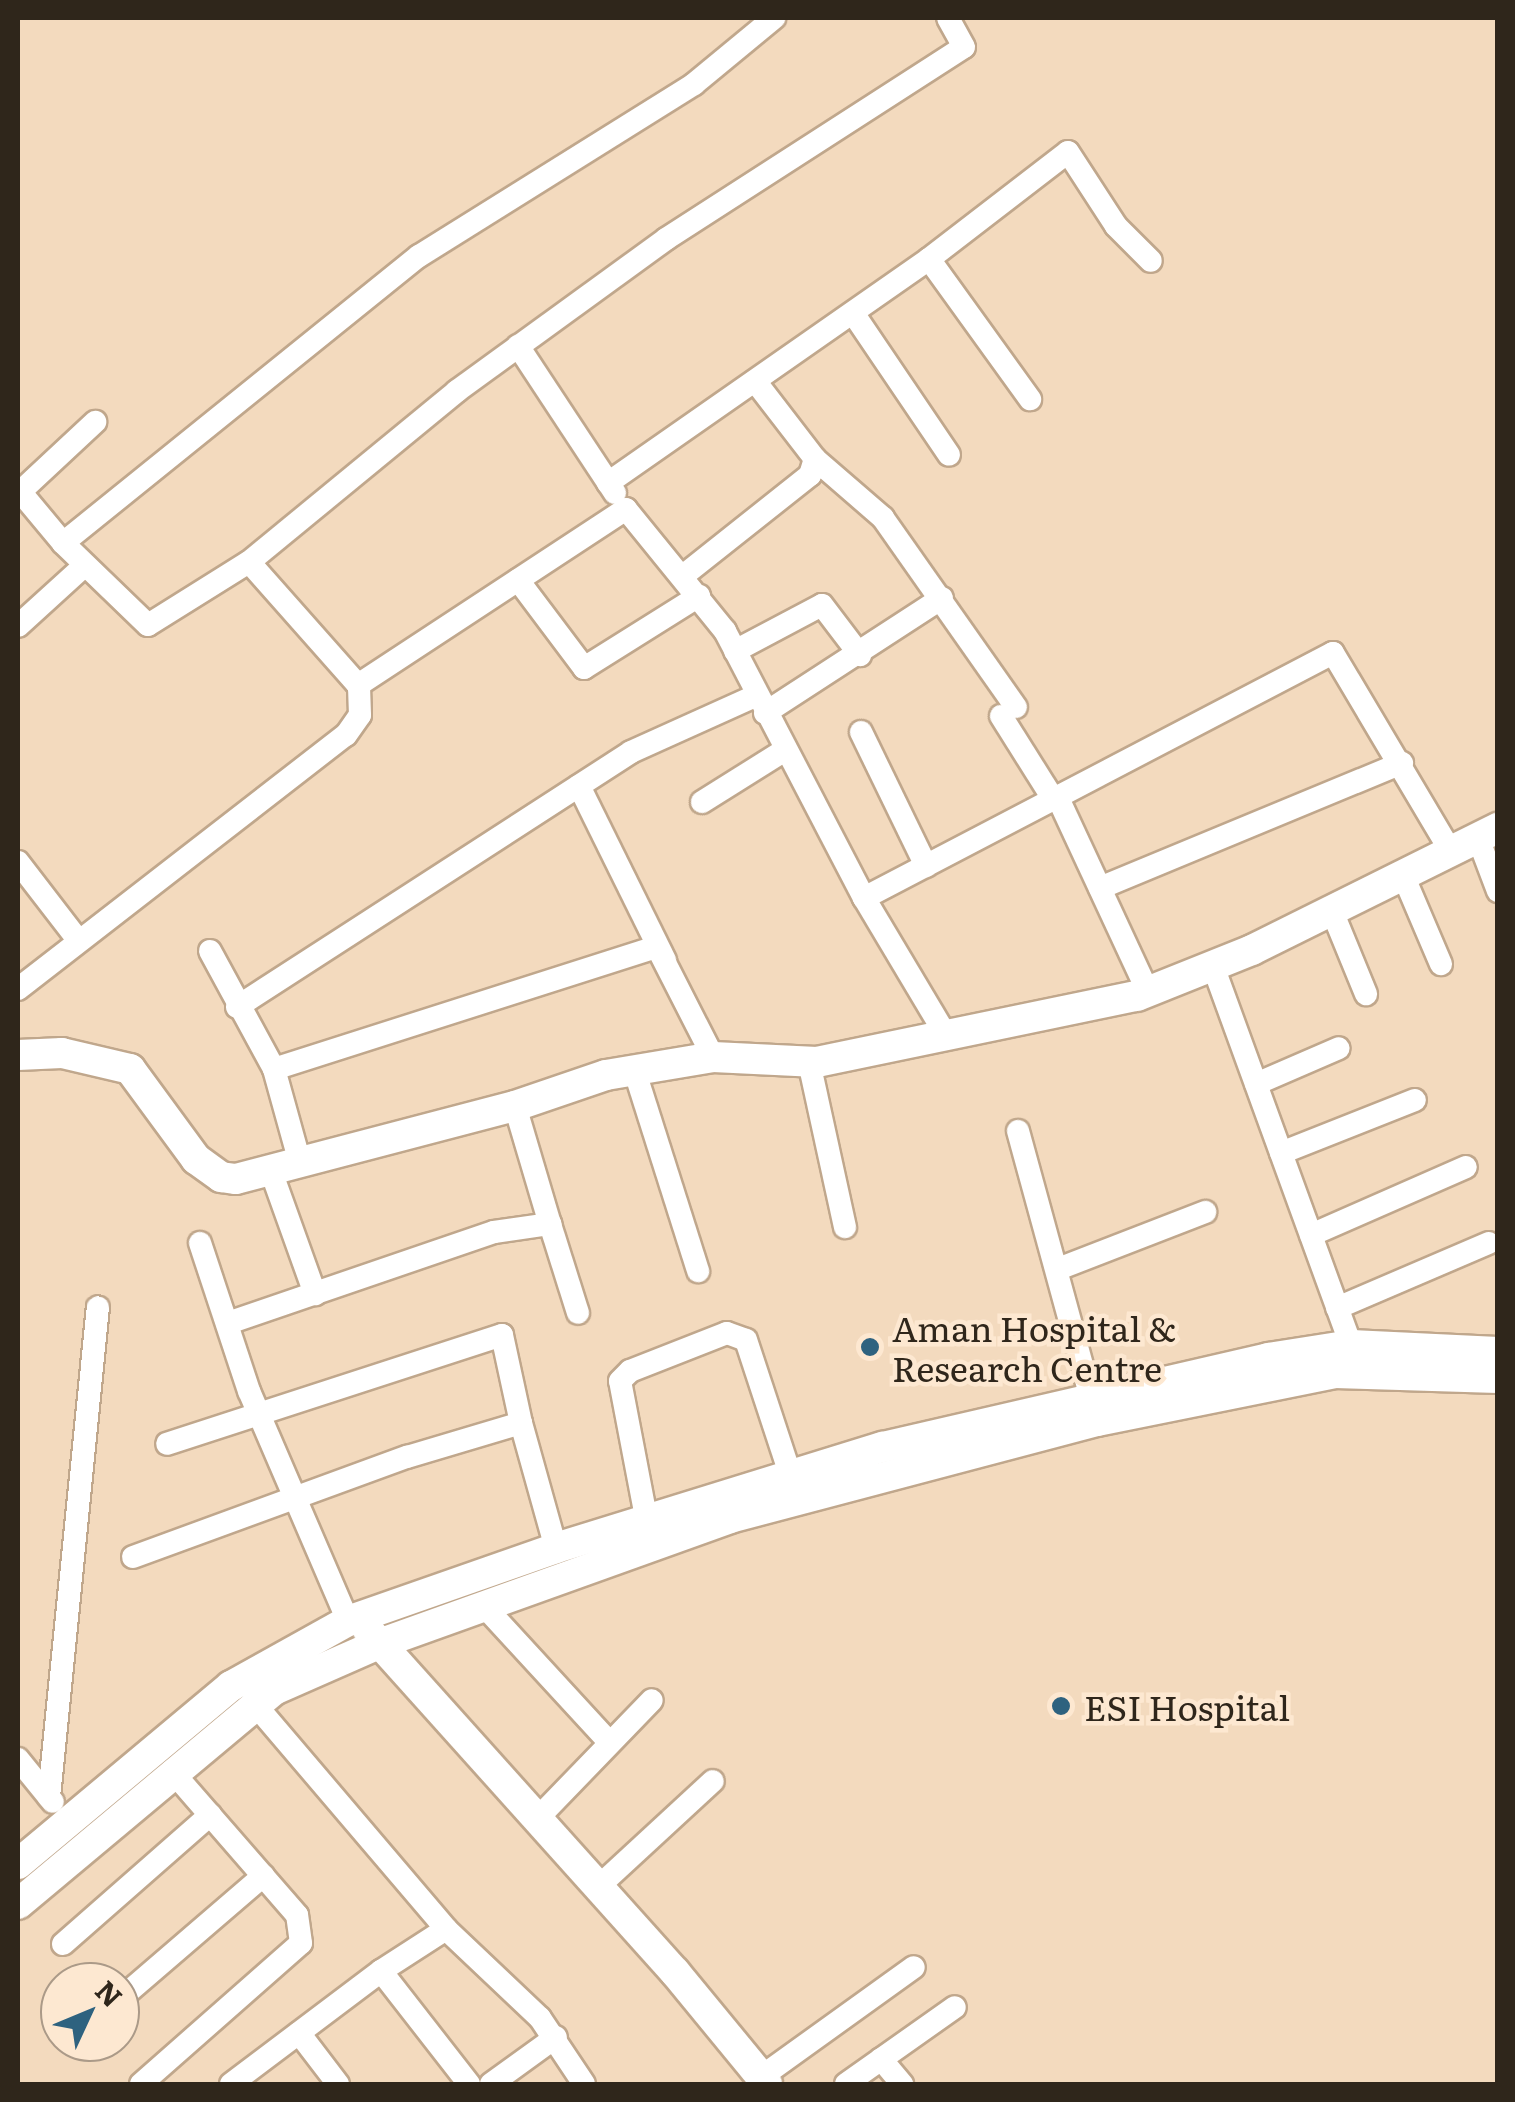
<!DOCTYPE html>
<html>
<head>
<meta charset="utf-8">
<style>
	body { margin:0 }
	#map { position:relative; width:1515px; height:2102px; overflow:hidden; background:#f3dabe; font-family:Literata,serif }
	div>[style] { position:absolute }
	.roads { filter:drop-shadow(2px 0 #c0a78c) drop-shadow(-2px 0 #c0a78c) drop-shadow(0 2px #c0a78c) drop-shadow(0 -2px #c0a78c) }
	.minor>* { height:22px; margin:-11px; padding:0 11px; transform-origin:11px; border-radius:11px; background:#fff }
	.tertiary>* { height:30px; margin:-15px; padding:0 15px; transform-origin:15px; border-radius:15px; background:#fff }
	.dots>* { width:28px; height:28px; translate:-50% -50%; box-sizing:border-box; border:5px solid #fde8d1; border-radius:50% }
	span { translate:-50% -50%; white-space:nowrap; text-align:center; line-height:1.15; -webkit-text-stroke:9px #fde8d1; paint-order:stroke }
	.poi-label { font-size:35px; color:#2f261b }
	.left { translate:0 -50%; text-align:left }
	.frame { position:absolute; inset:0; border:20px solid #2f261b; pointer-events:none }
	.north { position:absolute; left:40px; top:1962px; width:100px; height:100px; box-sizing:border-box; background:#fde8d1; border:2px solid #ab9a88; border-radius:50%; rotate:46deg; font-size:28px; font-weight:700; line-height:40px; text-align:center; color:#2f261b }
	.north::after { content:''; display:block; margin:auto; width:35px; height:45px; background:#2e627f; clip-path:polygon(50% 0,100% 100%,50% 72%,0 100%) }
</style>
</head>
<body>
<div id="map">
	<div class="roads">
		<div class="minor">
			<i style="left:929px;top:259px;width:173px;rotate:54.2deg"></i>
			<i style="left:853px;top:313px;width:171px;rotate:55.9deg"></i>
			<i style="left:518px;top:346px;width:176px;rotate:56.6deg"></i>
			<i style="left:755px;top:381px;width:98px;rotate:52.4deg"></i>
			<i style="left:815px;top:459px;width:90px;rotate:40.9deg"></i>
			<i style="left:883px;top:518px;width:231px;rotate:54.9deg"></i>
			<i style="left:608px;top:483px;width:391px;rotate:-34.9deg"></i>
			<i style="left:929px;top:259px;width:175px;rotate:-37.6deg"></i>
			<i style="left:1068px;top:152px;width:88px;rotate:57deg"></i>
			<i style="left:1116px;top:226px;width:49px;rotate:45deg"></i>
			<i style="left:18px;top:489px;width:70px;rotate:50.2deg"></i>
			<i style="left:63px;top:543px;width:457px;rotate:-38.9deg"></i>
			<i style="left:419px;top:256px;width:324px;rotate:-32deg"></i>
			<i style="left:694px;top:84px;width:104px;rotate:-39.5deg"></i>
			<i style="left:20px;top:492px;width:103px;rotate:-43deg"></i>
			<i style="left:63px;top:543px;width:118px;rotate:44deg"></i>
			<i style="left:148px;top:625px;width:119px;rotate:-32deg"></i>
			<i style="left:684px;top:575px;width:161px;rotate:-38.4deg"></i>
			<i style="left:810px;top:475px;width:17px;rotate:-73deg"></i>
			<i style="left:518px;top:580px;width:110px;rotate:53.1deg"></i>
			<i style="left:584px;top:668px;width:136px;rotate:-32.1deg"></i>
			<i style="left:18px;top:626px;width:89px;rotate:-42.3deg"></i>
			<i style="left:735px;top:651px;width:98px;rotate:-27.9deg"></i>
			<i style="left:822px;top:605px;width:63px;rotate:52.8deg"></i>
			<i style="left:765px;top:713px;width:211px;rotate:-33deg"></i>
			<i style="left:1001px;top:716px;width:99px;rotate:57.8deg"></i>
			<i style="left:861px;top:732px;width:149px;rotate:64.1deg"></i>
			<i style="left:579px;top:786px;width:194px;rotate:63.7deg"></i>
			<i style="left:1058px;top:798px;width:214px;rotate:65.1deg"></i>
			<i style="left:702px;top:802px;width:98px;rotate:-32.1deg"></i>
			<i style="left:1478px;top:838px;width:57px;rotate:69.3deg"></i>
			<i style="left:18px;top:862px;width:98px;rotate:52.4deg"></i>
			<i style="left:1403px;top:875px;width:97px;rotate:66.9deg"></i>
			<i style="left:1100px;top:888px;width:327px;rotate:-22.5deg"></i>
			<i style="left:864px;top:898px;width:529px;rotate:-27.58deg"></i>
			<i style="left:1333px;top:653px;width:231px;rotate:59.3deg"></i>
			<i style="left:1332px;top:911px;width:90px;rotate:67.7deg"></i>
			<i style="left:210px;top:951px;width:134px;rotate:61.5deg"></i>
			<i style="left:274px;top:1069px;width:402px;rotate:-17.7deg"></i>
			<i style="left:657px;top:947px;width:123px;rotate:63deg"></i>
			<i style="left:1213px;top:966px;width:416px;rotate:70deg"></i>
			<i style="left:18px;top:989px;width:415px;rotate:-37.8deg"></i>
			<i style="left:346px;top:735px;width:24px;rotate:-55deg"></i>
			<i style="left:360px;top:715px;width:30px;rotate:-92deg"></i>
			<i style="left:237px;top:1007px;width:469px;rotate:-32.9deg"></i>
			<i style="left:631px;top:752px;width:138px;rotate:-24.3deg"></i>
			<i style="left:947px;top:1037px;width:162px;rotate:-120.8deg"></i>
			<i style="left:864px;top:898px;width:301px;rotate:-117.5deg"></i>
			<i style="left:725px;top:631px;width:157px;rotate:-129.1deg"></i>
			<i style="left:626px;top:509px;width:321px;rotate:146.7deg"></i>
			<i style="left:358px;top:685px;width:164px;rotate:-131.5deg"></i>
			<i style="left:249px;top:562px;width:269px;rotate:-39.4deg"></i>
			<i style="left:457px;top:391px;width:258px;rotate:-36deg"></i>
			<i style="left:666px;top:239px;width:354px;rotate:-32.8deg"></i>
			<i style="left:964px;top:47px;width:33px;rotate:-119deg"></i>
			<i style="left:809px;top:1062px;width:169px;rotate:77.7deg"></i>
			<i style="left:274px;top:1069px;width:98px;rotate:74.5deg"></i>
			<i style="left:635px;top:1072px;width:209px;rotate:72.4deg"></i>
			<i style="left:1256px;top:1084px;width:90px;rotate:-23.4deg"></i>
			<i style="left:1018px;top:1131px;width:276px;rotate:74.7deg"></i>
			<i style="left:1281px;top:1153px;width:144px;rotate:-21.6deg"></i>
			<i style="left:271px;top:1171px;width:131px;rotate:70.3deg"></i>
			<i style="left:550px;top:1224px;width:93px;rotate:72.5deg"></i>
			<i style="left:1311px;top:1235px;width:169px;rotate:-23.7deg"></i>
			<i style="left:200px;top:1243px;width:156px;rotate:71.7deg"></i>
			<i style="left:249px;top:1391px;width:250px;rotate:66.7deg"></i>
			<i style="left:1058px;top:1269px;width:158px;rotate:-21.2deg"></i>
			<i style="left:1337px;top:1308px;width:165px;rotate:-23.2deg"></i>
			<i style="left:228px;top:1323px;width:281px;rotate:-18.9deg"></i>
			<i style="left:494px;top:1232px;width:57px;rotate:-8.1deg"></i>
			<i style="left:550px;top:1224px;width:123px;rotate:-106.5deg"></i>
			<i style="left:521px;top:1423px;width:130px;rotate:74.4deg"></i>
			<i style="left:646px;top:1517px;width:138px;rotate:-100.8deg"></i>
			<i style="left:620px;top:1381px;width:14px;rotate:-45deg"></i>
			<i style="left:630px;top:1371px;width:104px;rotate:-21.4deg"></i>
			<i style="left:727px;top:1333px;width:20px;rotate:20deg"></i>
			<i style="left:746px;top:1340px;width:138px;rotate:71.8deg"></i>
			<i style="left:133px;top:1557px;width:292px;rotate:-20.1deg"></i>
			<i style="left:407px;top:1457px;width:119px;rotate:-16.6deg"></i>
			<i style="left:521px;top:1423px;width:90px;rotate:-102.2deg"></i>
			<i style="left:502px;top:1335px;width:352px;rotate:162deg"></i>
			<i style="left:484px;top:1606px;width:186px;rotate:47.4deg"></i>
			<i style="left:253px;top:1702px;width:298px;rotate:49.6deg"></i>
			<i style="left:446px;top:1929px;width:77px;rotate:147.1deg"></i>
			<i style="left:381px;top:1971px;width:143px;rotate:52.1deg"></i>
			<i style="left:18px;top:1759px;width:55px;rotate:50.9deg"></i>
			<i style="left:49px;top:1797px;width:492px;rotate:-84.3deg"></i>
			<i style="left:537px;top:1819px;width:165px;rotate:-46deg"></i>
			<i style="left:598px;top:1887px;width:156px;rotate:-42.7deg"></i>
			<i style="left:446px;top:1929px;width:129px;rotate:43.4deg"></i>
			<i style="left:540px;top:2018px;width:79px;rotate:56.3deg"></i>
			<i style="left:63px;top:1944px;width:196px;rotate:-41.3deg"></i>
			<i style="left:120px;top:1999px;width:189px;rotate:-40.7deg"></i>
			<i style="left:299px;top:2033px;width:64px;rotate:52.6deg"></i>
			<i style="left:881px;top:2059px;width:33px;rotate:50deg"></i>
			<i style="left:761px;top:2077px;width:188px;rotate:-35.7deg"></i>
			<i style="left:141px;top:2084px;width:213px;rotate:-41.4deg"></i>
			<i style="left:301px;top:1943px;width:28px;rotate:-98deg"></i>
			<i style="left:297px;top:1915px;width:191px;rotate:-131deg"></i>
			<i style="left:231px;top:2084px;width:188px;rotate:-37deg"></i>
			<i style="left:491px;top:2084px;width:80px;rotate:-35.9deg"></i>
			<i style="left:846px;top:2084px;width:133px;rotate:-35.2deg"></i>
		</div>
		<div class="tertiary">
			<i style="left:18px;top:1055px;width:44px;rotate:-2.6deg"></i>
			<i style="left:62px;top:1053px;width:70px;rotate:13.2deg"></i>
			<i style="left:130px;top:1069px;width:112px;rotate:53.7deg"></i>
			<i style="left:196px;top:1159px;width:31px;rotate:36deg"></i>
			<i style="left:221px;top:1177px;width:15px;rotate:8deg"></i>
			<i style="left:236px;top:1179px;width:288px;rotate:-14.7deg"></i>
			<i style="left:515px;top:1106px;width:96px;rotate:-18.8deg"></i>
			<i style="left:606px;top:1075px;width:109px;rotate:-9.5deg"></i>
			<i style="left:713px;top:1057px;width:104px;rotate:2.8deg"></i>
			<i style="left:817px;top:1062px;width:327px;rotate:-11.7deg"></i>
			<i style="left:1137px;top:996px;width:124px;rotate:-21.8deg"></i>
			<i style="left:1252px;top:950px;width:275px;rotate:-26.4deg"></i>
			<i style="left:367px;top:1629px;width:461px;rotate:48.1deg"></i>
			<i style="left:675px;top:1972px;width:145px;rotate:50.6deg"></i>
			<i style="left:18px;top:1864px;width:278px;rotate:-39.9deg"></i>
			<i style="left:231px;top:1686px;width:134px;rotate:-29.1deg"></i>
			<i style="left:348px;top:1621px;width:220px;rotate:-19.3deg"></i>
			<i style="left:556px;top:1548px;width:342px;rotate:-17.2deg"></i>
			<i style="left:883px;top:1447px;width:395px;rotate:-13deg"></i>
			<i style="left:1268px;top:1358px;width:84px;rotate:-8.9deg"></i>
			<i style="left:1351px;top:1345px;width:147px;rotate:2.7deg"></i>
			<i style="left:18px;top:1904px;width:334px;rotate:-39.9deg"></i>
			<i style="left:274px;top:1690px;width:111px;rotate:-23.8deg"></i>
			<i style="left:376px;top:1645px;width:376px;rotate:-19.7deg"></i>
			<i style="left:730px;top:1518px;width:380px;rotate:-14.8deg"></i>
			<i style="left:1097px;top:1421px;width:243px;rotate:-11.4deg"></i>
			<i style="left:1335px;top:1373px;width:163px;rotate:1.8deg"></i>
		</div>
	</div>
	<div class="dots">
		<i style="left:870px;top:1347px;background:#2e627f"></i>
		<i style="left:1061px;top:1706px;background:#2e627f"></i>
	</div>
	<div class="poi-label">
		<span class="left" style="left:892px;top:1347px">Aman Hospital &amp;<br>Research Centre</span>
		<span class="left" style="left:1084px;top:1706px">ESI Hospital</span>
	</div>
	<div class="frame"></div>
	<div class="north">N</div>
</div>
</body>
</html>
